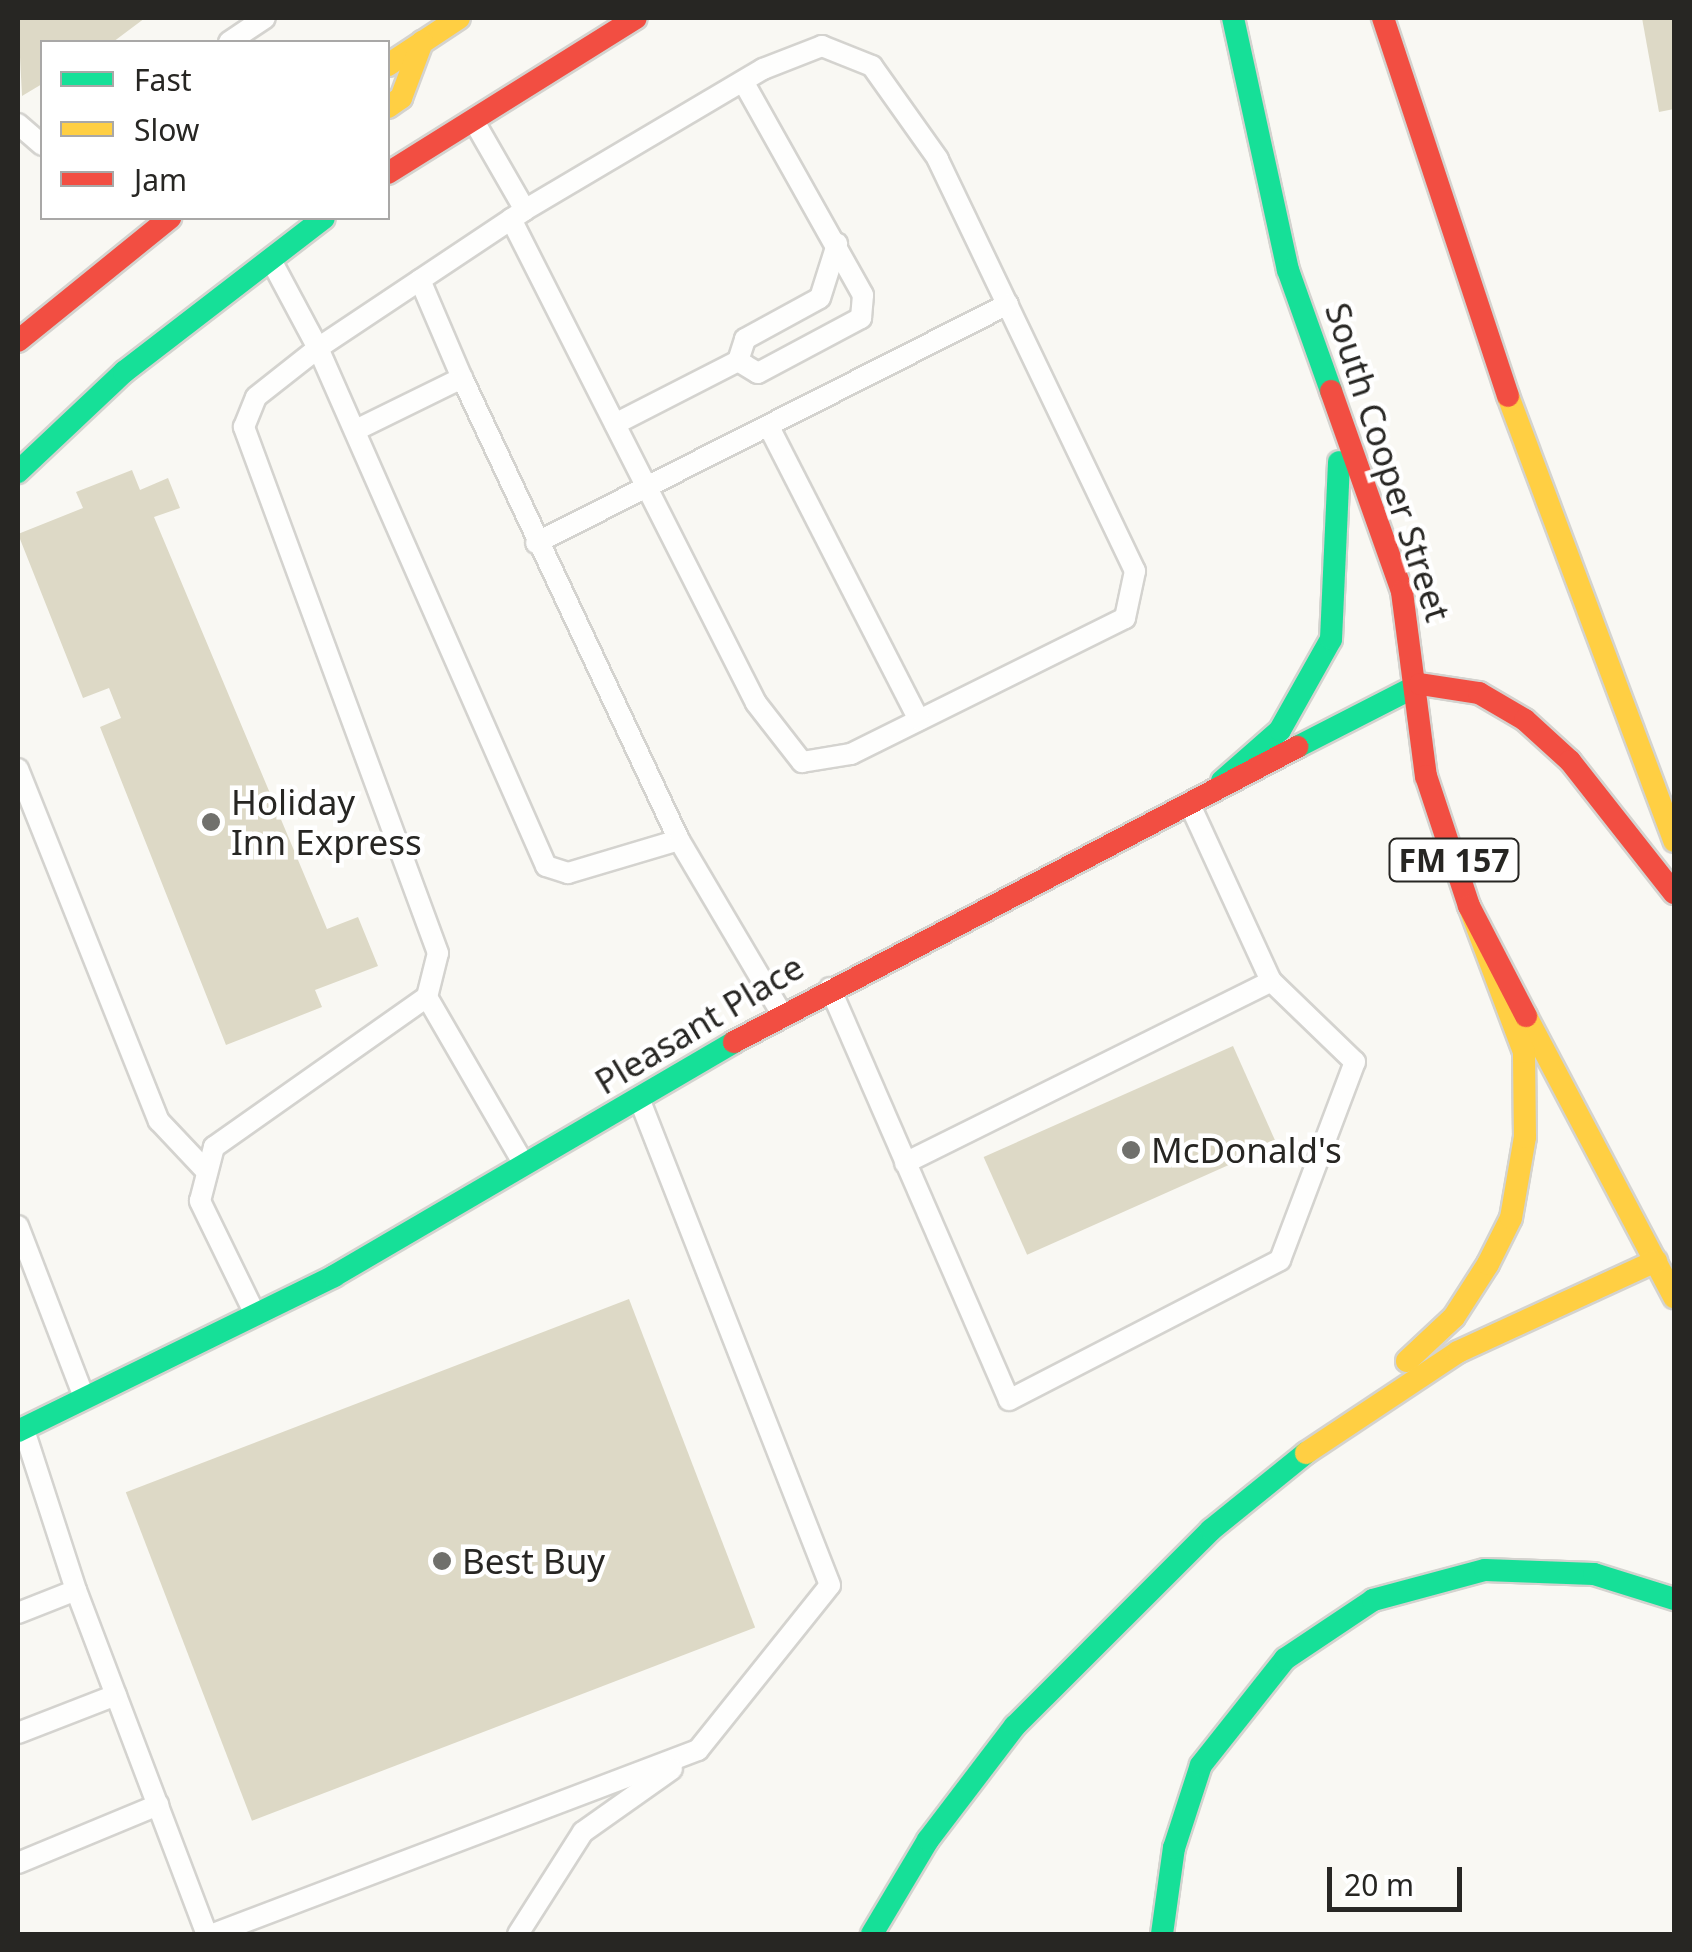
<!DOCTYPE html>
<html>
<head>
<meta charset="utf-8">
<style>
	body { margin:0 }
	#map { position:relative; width:1692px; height:1952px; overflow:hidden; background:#f9f8f3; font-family:"Noto Sans",sans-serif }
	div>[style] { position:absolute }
	.building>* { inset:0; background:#ddd9c6; transform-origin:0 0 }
	.roads { filter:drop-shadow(2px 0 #d4d3cf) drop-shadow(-2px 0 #d4d3cf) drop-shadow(0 2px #d4d3cf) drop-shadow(0 -2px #d4d3cf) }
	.lane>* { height:20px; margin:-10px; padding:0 10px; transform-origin:10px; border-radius:10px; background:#fefefd }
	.fast>* { height:22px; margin:-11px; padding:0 11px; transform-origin:11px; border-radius:11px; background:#16e098 }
	.slow>* { height:22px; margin:-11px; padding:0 11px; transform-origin:11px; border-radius:11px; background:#ffcf43 }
	.jam>* { height:22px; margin:-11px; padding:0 11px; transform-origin:11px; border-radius:11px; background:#f24e42 }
	.dots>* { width:28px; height:28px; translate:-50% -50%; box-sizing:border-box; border:5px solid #fff; border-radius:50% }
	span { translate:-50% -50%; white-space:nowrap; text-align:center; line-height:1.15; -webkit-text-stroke:9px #fff; paint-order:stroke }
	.shield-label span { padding:2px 8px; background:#fff; border:2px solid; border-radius:8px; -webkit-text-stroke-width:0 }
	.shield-label { font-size:32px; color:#272623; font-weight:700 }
	.street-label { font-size:35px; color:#272623 }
	.poi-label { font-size:35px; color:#272623 }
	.left { translate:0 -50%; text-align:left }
	.frame { position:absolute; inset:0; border:20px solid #272623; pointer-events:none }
	.legend { position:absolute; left:40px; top:40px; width:350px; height:180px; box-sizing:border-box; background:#fff; border:2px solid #a9a8a7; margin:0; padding:12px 18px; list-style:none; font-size:30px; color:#272623 }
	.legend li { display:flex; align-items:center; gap:20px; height:50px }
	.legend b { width:50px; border:2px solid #a9a8a7 }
	.scale { position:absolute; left:1327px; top:1867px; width:135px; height:45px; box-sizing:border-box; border:5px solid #272623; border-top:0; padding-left:12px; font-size:30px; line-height:35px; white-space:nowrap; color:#272623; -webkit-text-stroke:8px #fff; paint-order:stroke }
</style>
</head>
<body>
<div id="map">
	<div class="building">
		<i style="clip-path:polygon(18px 18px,145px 18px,113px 42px,42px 42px,42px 84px,22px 96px)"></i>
		<i style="clip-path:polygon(1642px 18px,1674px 18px,1674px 109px,1659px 112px)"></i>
		<i style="clip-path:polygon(132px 470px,140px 490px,168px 478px,180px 508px,154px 517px,327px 929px,358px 917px,378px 966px,315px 990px,322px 1007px,226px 1045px,100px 727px,121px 718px,109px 688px,83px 698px,18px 534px,83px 508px,76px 492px)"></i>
		<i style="left:1233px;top:1046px;width:107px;height:273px;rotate:66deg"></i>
		<i style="left:629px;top:1299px;width:352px;height:539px;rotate:69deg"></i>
	</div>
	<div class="roads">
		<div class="lane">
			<i style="left:229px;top:42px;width:43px;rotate:-33.7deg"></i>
			<i style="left:18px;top:124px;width:32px;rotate:41deg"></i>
			<i style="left:511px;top:219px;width:542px;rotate:63.15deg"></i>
			<i style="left:756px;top:703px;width:75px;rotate:52.1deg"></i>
			<i style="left:802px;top:762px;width:50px;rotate:-9.3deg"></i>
			<i style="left:851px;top:754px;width:306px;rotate:-26.4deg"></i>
			<i style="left:1125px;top:618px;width:48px;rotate:-78deg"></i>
			<i style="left:1135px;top:571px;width:457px;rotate:-115.6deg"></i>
			<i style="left:938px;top:159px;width:114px;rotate:-125.4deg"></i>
			<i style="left:872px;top:66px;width:54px;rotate:-158.2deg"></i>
			<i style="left:822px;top:46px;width:63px;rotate:158.7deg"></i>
			<i style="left:763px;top:69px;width:277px;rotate:149.4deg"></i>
			<i style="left:272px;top:262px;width:98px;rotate:61.9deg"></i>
			<i style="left:318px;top:348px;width:249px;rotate:-33.7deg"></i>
			<i style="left:525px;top:210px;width:100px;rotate:-119.9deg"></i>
			<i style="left:420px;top:280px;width:107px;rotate:66.8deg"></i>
			<i style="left:738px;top:361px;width:23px;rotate:31deg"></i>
			<i style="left:758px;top:373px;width:117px;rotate:-28.1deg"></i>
			<i style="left:861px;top:318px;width:23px;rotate:-85deg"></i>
			<i style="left:863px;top:295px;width:245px;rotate:-119.3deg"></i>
			<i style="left:615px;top:424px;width:138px;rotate:-27.1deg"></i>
			<i style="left:738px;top:361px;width:23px;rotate:-72deg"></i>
			<i style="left:745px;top:339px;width:85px;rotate:-28.7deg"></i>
			<i style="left:820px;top:298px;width:57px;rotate:-72.5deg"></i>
			<i style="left:769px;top:427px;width:329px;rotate:62.9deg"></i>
			<i style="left:360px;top:428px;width:114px;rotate:-26.1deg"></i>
			<i style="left:462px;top:378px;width:510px;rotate:64.84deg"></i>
			<i style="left:536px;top:543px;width:529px;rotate:-26.86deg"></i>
			<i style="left:18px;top:769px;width:379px;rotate:68.2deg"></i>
			<i style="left:159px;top:1121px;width:70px;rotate:46.7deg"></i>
			<i style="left:830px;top:988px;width:449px;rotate:66.5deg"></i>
			<i style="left:1009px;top:1400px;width:305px;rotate:-27.3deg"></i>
			<i style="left:1280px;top:1260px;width:212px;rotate:-69.3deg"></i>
			<i style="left:1355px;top:1062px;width:117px;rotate:-136deg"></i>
			<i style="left:1271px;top:981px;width:194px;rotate:-114.7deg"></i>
			<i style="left:427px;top:997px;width:193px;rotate:59.9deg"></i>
			<i style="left:905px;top:1163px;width:409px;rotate:-26.4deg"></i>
			<i style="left:18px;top:1226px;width:183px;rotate:68.9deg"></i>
			<i style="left:255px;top:1314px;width:126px;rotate:-116deg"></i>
			<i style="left:200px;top:1201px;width:56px;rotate:-75.5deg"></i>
			<i style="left:214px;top:1147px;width:261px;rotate:-35.2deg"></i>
			<i style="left:427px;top:997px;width:45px;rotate:-76deg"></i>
			<i style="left:438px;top:953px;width:561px;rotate:-110.25deg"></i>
			<i style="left:244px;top:427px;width:32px;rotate:-68deg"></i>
			<i style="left:256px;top:397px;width:79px;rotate:-38.3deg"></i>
			<i style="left:318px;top:348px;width:566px;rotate:66.24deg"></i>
			<i style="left:546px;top:866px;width:23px;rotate:18deg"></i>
			<i style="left:568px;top:873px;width:116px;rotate:-16.6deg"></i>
			<i style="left:679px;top:840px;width:202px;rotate:59.4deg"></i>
			<i style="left:76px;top:1590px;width:368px;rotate:69.2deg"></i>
			<i style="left:18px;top:1613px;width:62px;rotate:-21.6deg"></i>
			<i style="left:76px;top:1590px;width:165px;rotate:-108deg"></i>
			<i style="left:18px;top:1733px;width:105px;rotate:-21.2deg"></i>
			<i style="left:18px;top:1863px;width:152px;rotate:-22.5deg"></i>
			<i style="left:213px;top:1934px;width:519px;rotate:-20.78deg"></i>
			<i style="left:698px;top:1750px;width:211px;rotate:-51.3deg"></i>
			<i style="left:830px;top:1585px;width:520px;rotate:-111.43deg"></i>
			<i style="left:518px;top:1934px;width:121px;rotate:-57.5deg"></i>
			<i style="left:583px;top:1832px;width:109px;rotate:-35.3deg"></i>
		</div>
		<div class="fast">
			<i style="left:1233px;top:18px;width:258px;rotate:77.7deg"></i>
			<i style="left:1288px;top:270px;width:128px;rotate:70.4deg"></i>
			<i style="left:18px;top:472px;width:146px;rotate:-43.3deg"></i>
			<i style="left:124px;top:372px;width:252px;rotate:-37.6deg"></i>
			<i style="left:1297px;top:747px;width:138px;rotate:-27.1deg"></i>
			<i style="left:1222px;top:781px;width:77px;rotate:-41.3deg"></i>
			<i style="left:1280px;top:730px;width:104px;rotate:-60.7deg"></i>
			<i style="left:1331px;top:639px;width:177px;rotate:-87.4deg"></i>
			<i style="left:18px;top:1431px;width:352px;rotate:-26.1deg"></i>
			<i style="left:334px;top:1276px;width:463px;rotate:-30.3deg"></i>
			<i style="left:872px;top:1934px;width:109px;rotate:-59.2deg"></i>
			<i style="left:928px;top:1840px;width:143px;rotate:-52.7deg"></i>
			<i style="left:1015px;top:1726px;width:277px;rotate:-45deg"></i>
			<i style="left:1211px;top:1530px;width:122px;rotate:-39deg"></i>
			<i style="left:1162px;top:1934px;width:87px;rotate:-82.1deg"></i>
			<i style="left:1174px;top:1848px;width:87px;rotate:-72deg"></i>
			<i style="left:1201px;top:1765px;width:135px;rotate:-51.6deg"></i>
			<i style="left:1285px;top:1659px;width:106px;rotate:-33.8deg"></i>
			<i style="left:1373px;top:1600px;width:116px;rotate:-15deg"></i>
			<i style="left:1485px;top:1570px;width:109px;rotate:2.1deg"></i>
			<i style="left:1594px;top:1574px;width:84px;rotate:17.4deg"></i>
		</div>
		<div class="slow">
			<i style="left:388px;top:65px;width:85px;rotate:-33.5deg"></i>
			<i style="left:388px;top:107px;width:16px;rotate:-35deg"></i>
			<i style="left:401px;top:98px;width:60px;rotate:-69.4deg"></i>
			<i style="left:1508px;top:396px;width:475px;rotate:69.5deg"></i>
			<i style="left:1526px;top:1016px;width:318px;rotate:62.2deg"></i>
			<i style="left:1407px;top:1361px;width:64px;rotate:-43.1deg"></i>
			<i style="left:1454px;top:1317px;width:63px;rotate:-57.3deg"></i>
			<i style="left:1488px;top:1264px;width:51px;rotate:-63.4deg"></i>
			<i style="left:1511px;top:1218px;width:82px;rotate:-80.2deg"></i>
			<i style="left:1525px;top:1137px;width:85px;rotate:-90.7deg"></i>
			<i style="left:1524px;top:1052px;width:156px;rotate:-110.6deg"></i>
			<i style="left:1306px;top:1453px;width:182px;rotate:-33.6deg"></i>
			<i style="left:1458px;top:1352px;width:218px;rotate:-24.7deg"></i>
		</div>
		<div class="jam">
			<i style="left:1383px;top:18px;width:398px;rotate:71.7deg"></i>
			<i style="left:388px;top:173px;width:292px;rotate:-32deg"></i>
			<i style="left:18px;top:341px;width:196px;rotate:-39deg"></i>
			<i style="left:1331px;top:391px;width:213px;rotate:70.5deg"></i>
			<i style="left:1402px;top:592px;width:186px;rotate:82.6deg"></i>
			<i style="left:1426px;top:776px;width:137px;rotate:71.7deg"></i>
			<i style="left:1469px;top:906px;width:124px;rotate:62.6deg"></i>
			<i style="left:1420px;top:684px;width:60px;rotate:8.7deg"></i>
			<i style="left:1479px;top:693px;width:53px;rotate:30.4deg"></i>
			<i style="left:1525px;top:720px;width:61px;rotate:42.3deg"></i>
			<i style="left:1570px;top:761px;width:168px;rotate:51.8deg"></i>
			<i style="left:734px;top:1042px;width:636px;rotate:-27.65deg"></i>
		</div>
	</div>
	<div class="dots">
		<i style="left:211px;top:822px;background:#70706c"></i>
		<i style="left:1131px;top:1150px;background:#70706c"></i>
		<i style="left:442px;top:1561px;background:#70706c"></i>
	</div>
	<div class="shield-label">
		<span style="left:1454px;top:860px">FM 157</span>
	</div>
	<div class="street-label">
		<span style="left:1388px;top:462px;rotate:72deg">South Cooper Street</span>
		<span style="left:699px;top:1024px;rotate:-31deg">Pleasant Place</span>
	</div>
	<div class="poi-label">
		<span class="left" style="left:231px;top:822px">Holiday<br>Inn Express</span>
		<span class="left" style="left:1151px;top:1150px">McDonald's</span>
		<span class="left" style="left:462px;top:1561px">Best Buy</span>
	</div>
	<div class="frame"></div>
	<ul class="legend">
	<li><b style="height:12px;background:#16e098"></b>Fast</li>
	<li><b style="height:12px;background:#ffcf43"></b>Slow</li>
	<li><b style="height:12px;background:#f24e42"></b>Jam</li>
	</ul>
	<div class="scale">20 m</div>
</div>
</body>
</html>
